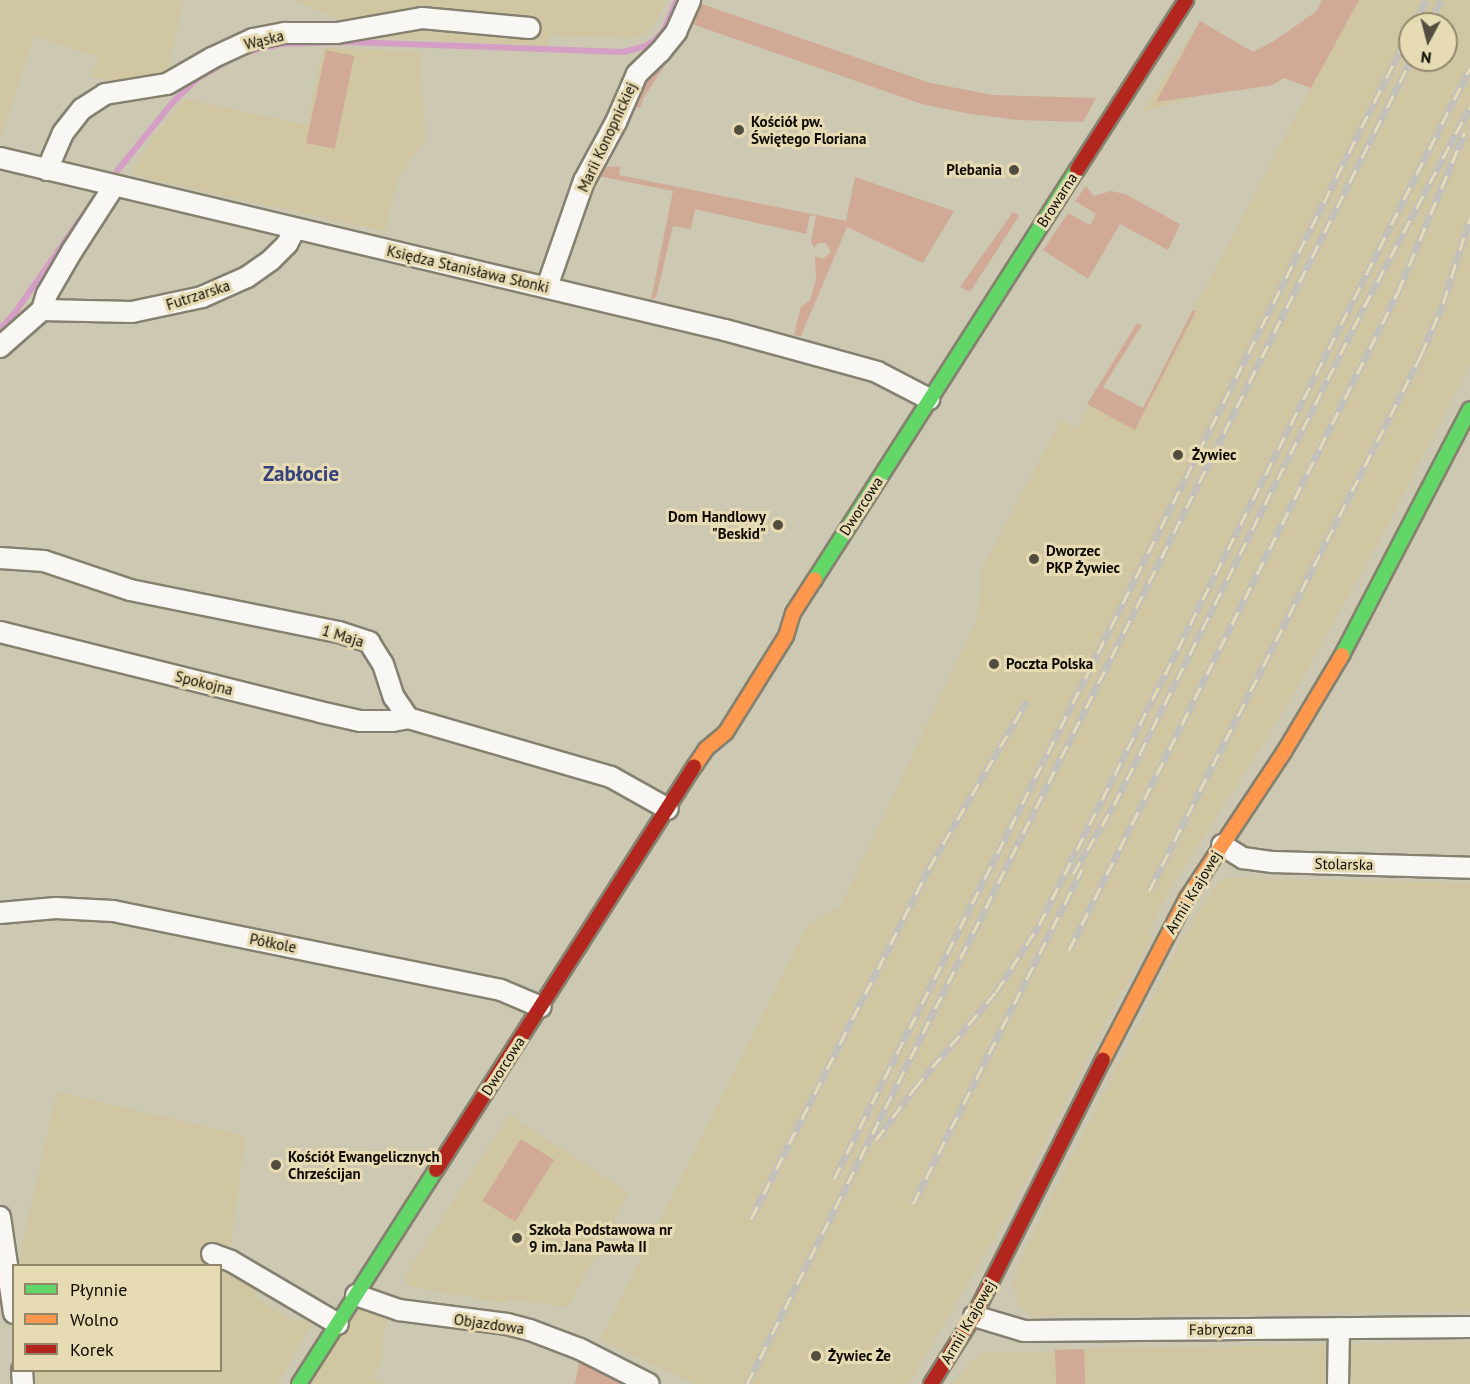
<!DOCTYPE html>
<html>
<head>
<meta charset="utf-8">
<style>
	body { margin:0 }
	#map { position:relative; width:1470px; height:1384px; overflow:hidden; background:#cdc8b2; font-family:"PT Sans",sans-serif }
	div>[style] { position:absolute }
	.built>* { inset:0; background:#d0c6a2 }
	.green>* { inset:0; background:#d0a997; transform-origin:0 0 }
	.stream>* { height:6px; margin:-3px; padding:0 3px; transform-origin:3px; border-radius:3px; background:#d59ec4 }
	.roads { filter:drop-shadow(2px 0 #858170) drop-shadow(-2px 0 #858170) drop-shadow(0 2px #858170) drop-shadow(0 -2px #858170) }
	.street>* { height:20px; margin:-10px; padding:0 10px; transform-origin:10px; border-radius:10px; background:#f8f7f3 }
	.fast>* { height:14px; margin:-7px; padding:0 7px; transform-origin:7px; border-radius:7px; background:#63d668 }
	.slow>* { height:14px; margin:-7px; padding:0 7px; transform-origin:7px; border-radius:7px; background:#ff974d }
	.jam>* { height:14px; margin:-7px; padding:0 7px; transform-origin:7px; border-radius:7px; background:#b3261e }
	.rail>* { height:7px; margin-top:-3.5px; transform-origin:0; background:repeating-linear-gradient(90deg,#e7dbb3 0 14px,#c1c0ba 0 28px); box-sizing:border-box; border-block:2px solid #c1c0ba }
	.dots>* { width:16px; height:16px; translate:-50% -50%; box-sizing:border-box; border:3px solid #e7dbb3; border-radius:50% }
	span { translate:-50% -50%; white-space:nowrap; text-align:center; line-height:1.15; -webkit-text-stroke:6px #e7dbb3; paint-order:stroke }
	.street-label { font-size:15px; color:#0f0b01 }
	.poi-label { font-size:15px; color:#0f0b01; font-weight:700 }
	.left { translate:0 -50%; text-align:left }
	.right { translate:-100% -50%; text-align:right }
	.district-label { font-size:21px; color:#36407c; font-weight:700 }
	.legend { position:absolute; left:12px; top:1264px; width:210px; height:108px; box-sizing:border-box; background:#e7dbb3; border:2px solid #91886c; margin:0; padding:8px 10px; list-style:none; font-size:18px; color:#0f0b01 }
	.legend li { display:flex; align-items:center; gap:12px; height:30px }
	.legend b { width:30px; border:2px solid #91886c }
	.north { position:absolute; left:1398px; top:12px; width:60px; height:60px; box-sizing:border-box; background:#e7dbb3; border:2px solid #91886c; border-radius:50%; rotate:187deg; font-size:16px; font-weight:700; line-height:24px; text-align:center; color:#0f0b01 }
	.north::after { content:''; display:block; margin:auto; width:21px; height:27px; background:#524d3f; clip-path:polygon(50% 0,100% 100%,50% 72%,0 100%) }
</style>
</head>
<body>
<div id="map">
	<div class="built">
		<i style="clip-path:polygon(0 0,183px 0,167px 74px,124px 84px,91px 77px,99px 57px,34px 36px,0 141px)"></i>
		<i style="clip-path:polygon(293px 0,666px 0,655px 24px,642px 36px,629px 38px,549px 35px,547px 46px,344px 36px,348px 23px)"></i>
		<i style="clip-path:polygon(evenodd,1322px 0,1470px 0,1470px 364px,1384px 532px,1288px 704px,1168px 893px,1148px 933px,1152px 937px,1124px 990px,1122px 989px,1009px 1213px,909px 1384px,695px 1384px,600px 1340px,807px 926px,841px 906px,978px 617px,982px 568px,1061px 420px,1076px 429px,1096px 396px,1137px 417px,1318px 74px,1318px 42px,1233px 86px,1143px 112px,1200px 21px,1253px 52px,1274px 41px,1317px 11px,1322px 0,1410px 24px,1446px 24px,1446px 60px,1410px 60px,1410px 24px)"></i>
		<i style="clip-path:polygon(323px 48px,419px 52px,426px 140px,400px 173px,384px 231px,131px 175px,152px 138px,185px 99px,307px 125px)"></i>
		<i style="clip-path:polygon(1229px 878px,1470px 883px,1470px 1311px,1032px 1316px,1018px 1304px,1013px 1282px,1023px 1254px,1184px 935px,1218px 882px)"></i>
		<i style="clip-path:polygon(57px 1092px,245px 1136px,230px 1254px,260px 1287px,254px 1297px,296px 1322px,304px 1318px,308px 1309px,317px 1315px,277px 1384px,31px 1384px,29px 1371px,220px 1370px,220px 1266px,17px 1266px)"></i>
		<i style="clip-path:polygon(509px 1115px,629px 1193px,568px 1307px,512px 1299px,504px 1303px,409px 1286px,404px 1278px)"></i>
		<i style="clip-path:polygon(356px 1295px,392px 1310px,383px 1333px,381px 1364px,371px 1380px,381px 1381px,382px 1384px,299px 1384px)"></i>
		<i style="clip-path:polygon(1470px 1342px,1470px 1384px,1085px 1384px,1084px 1349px)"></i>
		<i style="clip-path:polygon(1055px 1351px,1058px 1384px,954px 1384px,969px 1363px,982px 1353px)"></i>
	</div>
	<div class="green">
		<i style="clip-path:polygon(1322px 0,1359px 0,1311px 88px,1284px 78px,1273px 85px,1156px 102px,1200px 21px,1253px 52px,1274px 41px,1317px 11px)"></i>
		<i style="clip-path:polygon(696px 2px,930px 83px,993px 95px,1096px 98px,1083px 122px,1019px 120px,970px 114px,922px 104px,692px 24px,645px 95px,640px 108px,628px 105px,604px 167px,620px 166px,619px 175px,846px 221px,855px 177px,954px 211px,923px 263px,847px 227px,801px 336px,794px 335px,801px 307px,810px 300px,816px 280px,815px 256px,823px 259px,831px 252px,826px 243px,818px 243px,814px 248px,811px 242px,816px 216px,810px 215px,806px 234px,695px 209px,691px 229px,673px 226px,656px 297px,651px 300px,673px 191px,598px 176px,589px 171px,639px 71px)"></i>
		<i style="left:326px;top:50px;width:29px;height:95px;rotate:12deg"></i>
		<i style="clip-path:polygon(1086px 186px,1094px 196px,1111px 191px,1125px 194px,1180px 224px,1168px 250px,1120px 224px,1088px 279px,1043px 250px,1068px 213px,1090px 225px,1096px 214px,1075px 201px)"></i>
		<i style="clip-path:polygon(1013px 212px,1019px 216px,970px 292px,960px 287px)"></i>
		<i style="clip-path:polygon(1193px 310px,1196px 311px,1135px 430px,1087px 404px,1137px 323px,1142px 325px,1103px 387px,1143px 408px)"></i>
		<i style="left:521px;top:1139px;width:39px;height:73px;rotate:32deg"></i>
		<i style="left:1084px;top:1349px;width:35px;height:29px;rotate:88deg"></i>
		<i style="clip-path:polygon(579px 1362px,597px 1370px,622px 1384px,575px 1384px)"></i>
	</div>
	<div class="stream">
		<i style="left:247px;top:52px;width:37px;rotate:-13deg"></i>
		<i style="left:283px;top:44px;width:67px;rotate:-1.7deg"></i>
		<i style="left:350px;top:42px;width:273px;rotate:2.1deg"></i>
		<i style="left:623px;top:52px;width:24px;rotate:-15deg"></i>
		<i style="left:646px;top:46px;width:12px;rotate:-35deg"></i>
		<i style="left:656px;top:39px;width:12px;rotate:-48deg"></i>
		<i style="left:664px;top:30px;width:33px;rotate:-67deg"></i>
		<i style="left:117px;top:171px;width:89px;rotate:-50.9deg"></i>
		<i style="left:173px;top:102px;width:33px;rotate:-44deg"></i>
		<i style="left:197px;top:79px;width:38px;rotate:-30deg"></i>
		<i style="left:0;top:329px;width:24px;rotate:-48deg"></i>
		<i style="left:16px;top:311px;width:132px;rotate:-54.9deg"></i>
	</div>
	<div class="roads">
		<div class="street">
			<i style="left:0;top:158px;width:745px;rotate:13.35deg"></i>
			<i style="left:725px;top:330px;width:158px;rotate:15.4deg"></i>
			<i style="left:877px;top:372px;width:59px;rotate:27.4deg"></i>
			<i style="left:47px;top:170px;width:40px;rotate:-66.6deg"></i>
			<i style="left:63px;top:133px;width:31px;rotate:-52deg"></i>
			<i style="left:82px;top:109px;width:27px;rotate:-33deg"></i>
			<i style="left:105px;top:94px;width:63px;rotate:-9.2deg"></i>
			<i style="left:167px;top:84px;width:52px;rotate:-30deg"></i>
			<i style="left:212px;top:58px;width:45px;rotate:-24.9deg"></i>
			<i style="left:253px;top:39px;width:33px;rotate:-11deg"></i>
			<i style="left:285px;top:33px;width:52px"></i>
			<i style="left:337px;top:33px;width:86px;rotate:-10deg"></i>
			<i style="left:422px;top:18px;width:108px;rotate:5.3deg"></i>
			<i style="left:547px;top:287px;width:112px;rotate:-70.8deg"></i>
			<i style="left:584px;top:181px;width:67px;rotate:-61.5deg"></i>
			<i style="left:616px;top:122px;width:52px;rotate:-66.4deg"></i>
			<i style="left:637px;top:74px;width:32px;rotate:-44deg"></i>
			<i style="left:660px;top:52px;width:26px;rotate:-51deg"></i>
			<i style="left:676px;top:32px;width:35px;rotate:-66deg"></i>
			<i style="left:42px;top:310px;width:90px;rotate:1.3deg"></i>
			<i style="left:132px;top:312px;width:72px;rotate:-12.1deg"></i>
			<i style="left:202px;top:297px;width:49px;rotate:-24deg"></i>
			<i style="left:247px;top:277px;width:29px;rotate:-35deg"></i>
			<i style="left:271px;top:260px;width:23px;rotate:-45deg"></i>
			<i style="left:287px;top:244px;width:17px;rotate:-62deg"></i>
			<i style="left:0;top:347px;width:56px;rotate:-41.4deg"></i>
			<i style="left:42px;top:310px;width:17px;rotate:-73deg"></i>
			<i style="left:47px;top:294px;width:50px;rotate:-59.8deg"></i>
			<i style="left:72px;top:251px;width:77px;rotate:-57.1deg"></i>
			<i style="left:0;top:558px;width:44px;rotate:3.9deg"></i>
			<i style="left:44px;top:561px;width:91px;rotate:18.6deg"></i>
			<i style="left:130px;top:590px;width:213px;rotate:11.4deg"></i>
			<i style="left:339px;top:632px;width:32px;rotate:18deg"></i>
			<i style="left:369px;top:642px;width:26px;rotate:58deg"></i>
			<i style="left:383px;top:664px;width:35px;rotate:72deg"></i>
			<i style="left:394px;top:697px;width:25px;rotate:56deg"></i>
			<i style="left:408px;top:718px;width:211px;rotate:16.2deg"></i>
			<i style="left:611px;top:777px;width:65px;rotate:29.3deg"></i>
			<i style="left:0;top:632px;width:330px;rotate:14deg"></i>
			<i style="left:320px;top:712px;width:41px;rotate:12.7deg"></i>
			<i style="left:360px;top:721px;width:33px"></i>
			<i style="left:393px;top:721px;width:15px;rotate:-11deg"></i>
			<i style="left:1222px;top:845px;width:25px;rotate:32deg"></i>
			<i style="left:1243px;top:858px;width:30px;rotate:8deg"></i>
			<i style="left:1273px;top:862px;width:197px;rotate:1.7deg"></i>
			<i style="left:0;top:913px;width:56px;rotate:-5.1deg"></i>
			<i style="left:56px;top:908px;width:57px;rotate:3deg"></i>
			<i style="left:113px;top:911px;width:396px;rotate:11.5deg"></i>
			<i style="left:501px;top:990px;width:43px;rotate:23deg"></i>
			<i style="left:0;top:1217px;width:97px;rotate:81.7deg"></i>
			<i style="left:212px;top:1254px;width:20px;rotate:20deg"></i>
			<i style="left:231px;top:1261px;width:124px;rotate:30.5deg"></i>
			<i style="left:356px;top:1295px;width:46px;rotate:19.2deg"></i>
			<i style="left:399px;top:1310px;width:109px;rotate:7.4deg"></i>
			<i style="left:507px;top:1324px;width:24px;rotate:15deg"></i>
			<i style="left:530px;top:1330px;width:53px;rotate:20.8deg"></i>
			<i style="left:580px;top:1349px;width:77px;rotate:26.9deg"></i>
			<i style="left:974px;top:1316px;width:52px;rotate:16.7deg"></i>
			<i style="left:1024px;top:1331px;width:446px;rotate:-0.5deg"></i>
			<i style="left:22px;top:1370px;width:14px;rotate:86deg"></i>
			<i style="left:1338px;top:1384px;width:56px;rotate:-89deg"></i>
		</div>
		<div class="fast">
			<i style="left:815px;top:579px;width:486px;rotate:-57.4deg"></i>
			<i style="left:1342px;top:655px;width:277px;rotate:-62.5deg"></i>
			<i style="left:299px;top:1384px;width:254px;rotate:-57.4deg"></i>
		</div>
		<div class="slow">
			<i style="left:694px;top:767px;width:22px;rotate:-56deg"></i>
			<i style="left:706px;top:749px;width:26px;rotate:-40deg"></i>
			<i style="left:726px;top:732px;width:113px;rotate:-58deg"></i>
			<i style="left:786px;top:636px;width:24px;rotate:-73deg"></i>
			<i style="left:793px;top:613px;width:40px;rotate:-57.1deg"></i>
			<i style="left:1103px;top:1060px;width:182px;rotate:-62.6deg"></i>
			<i style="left:1187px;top:898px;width:175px;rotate:-56.4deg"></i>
			<i style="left:1284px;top:752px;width:113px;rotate:-59.1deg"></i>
		</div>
		<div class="jam">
			<i style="left:1077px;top:170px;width:202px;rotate:-57.3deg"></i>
			<i style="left:436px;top:1170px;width:479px;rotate:-57.4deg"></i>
			<i style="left:931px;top:1384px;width:80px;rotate:-57.7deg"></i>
			<i style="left:974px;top:1316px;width:287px;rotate:-63.3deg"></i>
		</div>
	</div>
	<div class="rail">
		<i style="left:1414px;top:24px;width:27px;rotate:-63deg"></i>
		<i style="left:1429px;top:24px;width:27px;rotate:-63deg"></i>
		<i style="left:1073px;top:874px;width:80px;rotate:-59.3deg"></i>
		<i style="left:1114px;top:805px;width:557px;rotate:-63.34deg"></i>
		<i style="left:1364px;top:307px;width:226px;rotate:-62.1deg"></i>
		<i style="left:1149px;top:891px;width:601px;rotate:-63.09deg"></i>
		<i style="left:1421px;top:355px;width:56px;rotate:-66.7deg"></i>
		<i style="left:1443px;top:304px;width:90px;rotate:-72.6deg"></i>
		<i style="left:1069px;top:950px;width:736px;rotate:-63.43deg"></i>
		<i style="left:1398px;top:292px;width:173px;rotate:-67.3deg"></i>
		<i style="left:876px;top:1140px;width:64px;rotate:-53.3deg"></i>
		<i style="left:914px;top:1089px;width:127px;rotate:-49.8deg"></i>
		<i style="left:996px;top:992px;width:80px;rotate:-57.3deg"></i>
		<i style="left:1039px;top:925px;width:959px;rotate:-63.3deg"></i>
		<i style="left:834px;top:1179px;width:1284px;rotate:-63.36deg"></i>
		<i style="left:913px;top:1204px;width:375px;rotate:-63.2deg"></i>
		<i style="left:751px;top:1219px;width:394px;rotate:-63.1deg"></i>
		<i style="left:929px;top:868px;width:194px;rotate:-59.6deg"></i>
		<i style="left:747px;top:1384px;width:1481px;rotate:-63.37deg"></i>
	</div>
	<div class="dots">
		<i style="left:739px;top:130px;background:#524d3f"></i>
		<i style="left:1014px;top:170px;background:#524d3f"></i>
		<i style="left:1178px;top:455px;background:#524d3f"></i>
		<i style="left:778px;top:525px;background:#524d3f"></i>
		<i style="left:1034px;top:559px;background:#524d3f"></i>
		<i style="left:994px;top:664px;background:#524d3f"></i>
		<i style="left:276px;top:1165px;background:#524d3f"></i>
		<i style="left:517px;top:1238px;background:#524d3f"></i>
		<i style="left:816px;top:1356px;background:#524d3f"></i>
	</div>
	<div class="street-label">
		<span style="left:264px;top:40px;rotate:-14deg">Wąska</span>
		<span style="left:607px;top:137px;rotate:-65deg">Marii Konopnickiej</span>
		<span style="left:1057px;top:200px;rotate:-57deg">Browarna</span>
		<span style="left:468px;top:269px;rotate:13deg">Księdza Stanisława Słonki</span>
		<span style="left:198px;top:295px;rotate:-18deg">Futrzarska</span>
		<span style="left:861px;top:506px;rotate:-57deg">Dworcowa</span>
		<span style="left:343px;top:636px;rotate:17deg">1 Maja</span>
		<span style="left:204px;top:683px;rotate:14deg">Spokojna</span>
		<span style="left:1344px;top:864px;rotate:1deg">Stolarska</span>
		<span style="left:1193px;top:892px;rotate:-59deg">Armii Krajowej</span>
		<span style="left:273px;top:943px;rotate:11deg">Półkole</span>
		<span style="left:503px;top:1066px;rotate:-57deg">Dworcowa</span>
		<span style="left:968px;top:1322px;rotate:-60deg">Armii Krajowej</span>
		<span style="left:489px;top:1324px;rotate:8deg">Objazdowa</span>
		<span style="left:1221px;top:1329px;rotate:-1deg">Fabryczna</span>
	</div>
	<div class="poi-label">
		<span class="left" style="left:751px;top:130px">Kościół pw.<br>Świętego Floriana</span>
		<span class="right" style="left:1002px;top:170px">Plebania</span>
		<span class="left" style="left:1192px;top:455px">Żywiec</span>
		<span class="right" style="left:766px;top:525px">Dom Handlowy<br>"Beskid"</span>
		<span class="left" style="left:1046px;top:559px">Dworzec<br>PKP Żywiec</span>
		<span class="left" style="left:1006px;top:664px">Poczta Polska</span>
		<span class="left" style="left:288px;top:1165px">Kościół Ewangelicznych<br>Chrześcijan</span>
		<span class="left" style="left:529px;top:1238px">Szkoła Podstawowa nr<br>9 im. Jana Pawła II</span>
		<span class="left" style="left:828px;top:1356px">Żywiec Że</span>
	</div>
	<div class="district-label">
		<span style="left:301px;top:474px">Zabłocie</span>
	</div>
	<ul class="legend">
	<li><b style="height:8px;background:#63d668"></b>Płynnie</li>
	<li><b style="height:8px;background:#ff974d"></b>Wolno</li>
	<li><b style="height:8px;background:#b3261e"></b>Korek</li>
	</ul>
	<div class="north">N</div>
</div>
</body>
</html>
